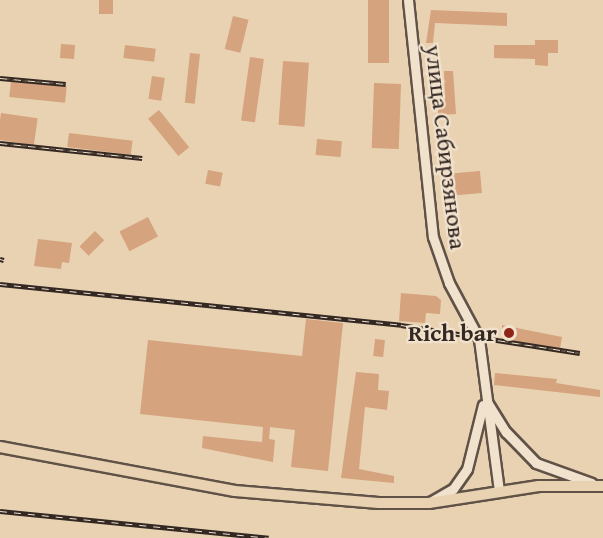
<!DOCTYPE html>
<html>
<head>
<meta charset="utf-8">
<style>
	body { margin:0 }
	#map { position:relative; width:603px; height:538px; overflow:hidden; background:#e9d2b2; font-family:"Gentium Book Plus",serif }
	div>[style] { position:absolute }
	.building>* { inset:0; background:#d5a37d; transform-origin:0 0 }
	.roads { filter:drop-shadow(2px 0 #615247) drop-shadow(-2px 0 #615247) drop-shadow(0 2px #615247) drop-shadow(0 -2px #615247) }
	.minor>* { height:9px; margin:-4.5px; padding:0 4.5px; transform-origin:4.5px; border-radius:4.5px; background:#f1e2cd }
	.major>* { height:10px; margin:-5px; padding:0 5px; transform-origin:5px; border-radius:5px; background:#e9d2b2 }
	.rail>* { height:4.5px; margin-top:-2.25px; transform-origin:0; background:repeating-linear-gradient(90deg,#f1e2cd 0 7px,#342823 0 14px); box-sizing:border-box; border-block:2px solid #342823 }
	.dots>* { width:16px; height:16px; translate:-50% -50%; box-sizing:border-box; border:3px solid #f1e2cd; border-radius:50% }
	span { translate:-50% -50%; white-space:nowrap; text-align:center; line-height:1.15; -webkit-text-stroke:4.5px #f1e2cd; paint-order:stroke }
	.street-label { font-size:24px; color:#342823 }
	.poi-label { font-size:24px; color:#342823; font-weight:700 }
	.right { translate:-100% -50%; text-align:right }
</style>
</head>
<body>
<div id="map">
	<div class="building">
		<i style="left:99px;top:0;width:14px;height:14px"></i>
		<i style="left:368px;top:0;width:21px;height:63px"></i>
		<i style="clip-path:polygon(431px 10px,507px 13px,507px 26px,435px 23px,433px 43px,426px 43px)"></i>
		<i style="left:233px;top:16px;width:16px;height:34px;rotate:14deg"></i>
		<i style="clip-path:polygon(535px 40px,558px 40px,558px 53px,548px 53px,548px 66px,535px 65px,535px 59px,494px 58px,494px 45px,535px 45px)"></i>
		<i style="left:61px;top:44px;width:14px;height:14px;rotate:4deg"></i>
		<i style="left:125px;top:45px;width:31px;height:13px;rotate:7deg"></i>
		<i style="left:190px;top:53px;width:10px;height:50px;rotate:6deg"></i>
		<i style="left:250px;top:57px;width:14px;height:64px;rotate:8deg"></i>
		<i style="left:283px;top:61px;width:26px;height:64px;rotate:4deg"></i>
		<i style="clip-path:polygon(444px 71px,453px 71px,456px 114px,438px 115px,438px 105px,445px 105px)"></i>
		<i style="left:152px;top:76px;width:13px;height:23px;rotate:9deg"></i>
		<i style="left:11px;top:81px;width:56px;height:16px;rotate:6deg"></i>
		<i style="left:374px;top:83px;width:27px;height:65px;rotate:2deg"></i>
		<i style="left:159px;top:110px;width:48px;height:14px;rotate:51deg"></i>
		<i style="left:1px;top:113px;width:37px;height:27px;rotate:8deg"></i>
		<i style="left:69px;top:133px;width:64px;height:14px;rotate:7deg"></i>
		<i style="left:317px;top:139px;width:25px;height:16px;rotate:5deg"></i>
		<i style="left:208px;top:170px;width:15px;height:14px;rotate:11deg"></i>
		<i style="left:480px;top:171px;width:22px;height:26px;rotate:85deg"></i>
		<i style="left:148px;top:217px;width:22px;height:32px;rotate:63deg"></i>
		<i style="left:95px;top:231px;width:13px;height:22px;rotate:45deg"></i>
		<i style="clip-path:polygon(38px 239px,72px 243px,69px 263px,62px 262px,61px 269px,34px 266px)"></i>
		<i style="clip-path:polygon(401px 293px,436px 296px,441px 300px,440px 314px,426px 313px,425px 323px,399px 321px)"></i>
		<i style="clip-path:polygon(306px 319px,343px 323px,328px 471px,291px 467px,295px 430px,270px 427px,269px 439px,275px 440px,273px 462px,202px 448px,203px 436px,262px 442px,263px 427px,140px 414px,148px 340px,302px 356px)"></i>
		<i style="clip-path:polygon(502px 325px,562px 337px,560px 349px,502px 340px)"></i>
		<i style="left:375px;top:339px;width:10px;height:17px;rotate:6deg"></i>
		<i style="clip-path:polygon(356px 372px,379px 374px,378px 390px,389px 391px,387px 410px,365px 407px,359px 469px,394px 476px,394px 483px,341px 478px)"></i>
		<i style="clip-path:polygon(495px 373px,557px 379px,556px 383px,600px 390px,600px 397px,494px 385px)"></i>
	</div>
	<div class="roads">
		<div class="minor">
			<i style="left:408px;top:0;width:238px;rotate:84deg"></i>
			<i style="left:433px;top:237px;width:49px;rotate:70.8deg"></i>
			<i style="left:449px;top:283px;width:64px;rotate:61.8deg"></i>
			<i style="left:479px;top:339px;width:153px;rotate:82.5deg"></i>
			<i style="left:487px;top:402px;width:36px;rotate:58deg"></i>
			<i style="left:506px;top:432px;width:43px;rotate:45.9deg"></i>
			<i style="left:536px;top:463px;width:59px;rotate:19.7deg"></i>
			<i style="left:432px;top:501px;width:24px;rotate:-30deg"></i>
			<i style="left:453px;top:489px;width:24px;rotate:-55deg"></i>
			<i style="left:467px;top:469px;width:66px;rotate:-76deg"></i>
		</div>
		<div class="major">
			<i style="left:0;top:447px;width:239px;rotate:10.6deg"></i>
			<i style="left:235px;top:491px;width:144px;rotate:4.8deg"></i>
			<i style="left:379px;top:503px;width:50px"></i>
			<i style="left:429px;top:503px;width:111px;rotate:-8.8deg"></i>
			<i style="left:539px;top:486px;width:64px"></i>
		</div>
	</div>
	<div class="rail">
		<i style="left:0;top:78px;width:66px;rotate:5.2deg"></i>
		<i style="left:0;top:143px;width:143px;rotate:6deg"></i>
		<i style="left:0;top:259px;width:4px;rotate:14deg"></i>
		<i style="left:0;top:284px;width:403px;rotate:5.8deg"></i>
		<i style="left:401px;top:325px;width:181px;rotate:8.9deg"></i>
		<i style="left:0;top:511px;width:270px;rotate:5.7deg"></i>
	</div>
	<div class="dots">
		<i style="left:509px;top:333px;background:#8f2418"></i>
	</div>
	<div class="street-label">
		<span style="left:446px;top:147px;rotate:83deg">улица Сабирзянова</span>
	</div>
	<div class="poi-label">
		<span class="right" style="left:497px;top:333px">Rich bar</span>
	</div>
</div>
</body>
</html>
